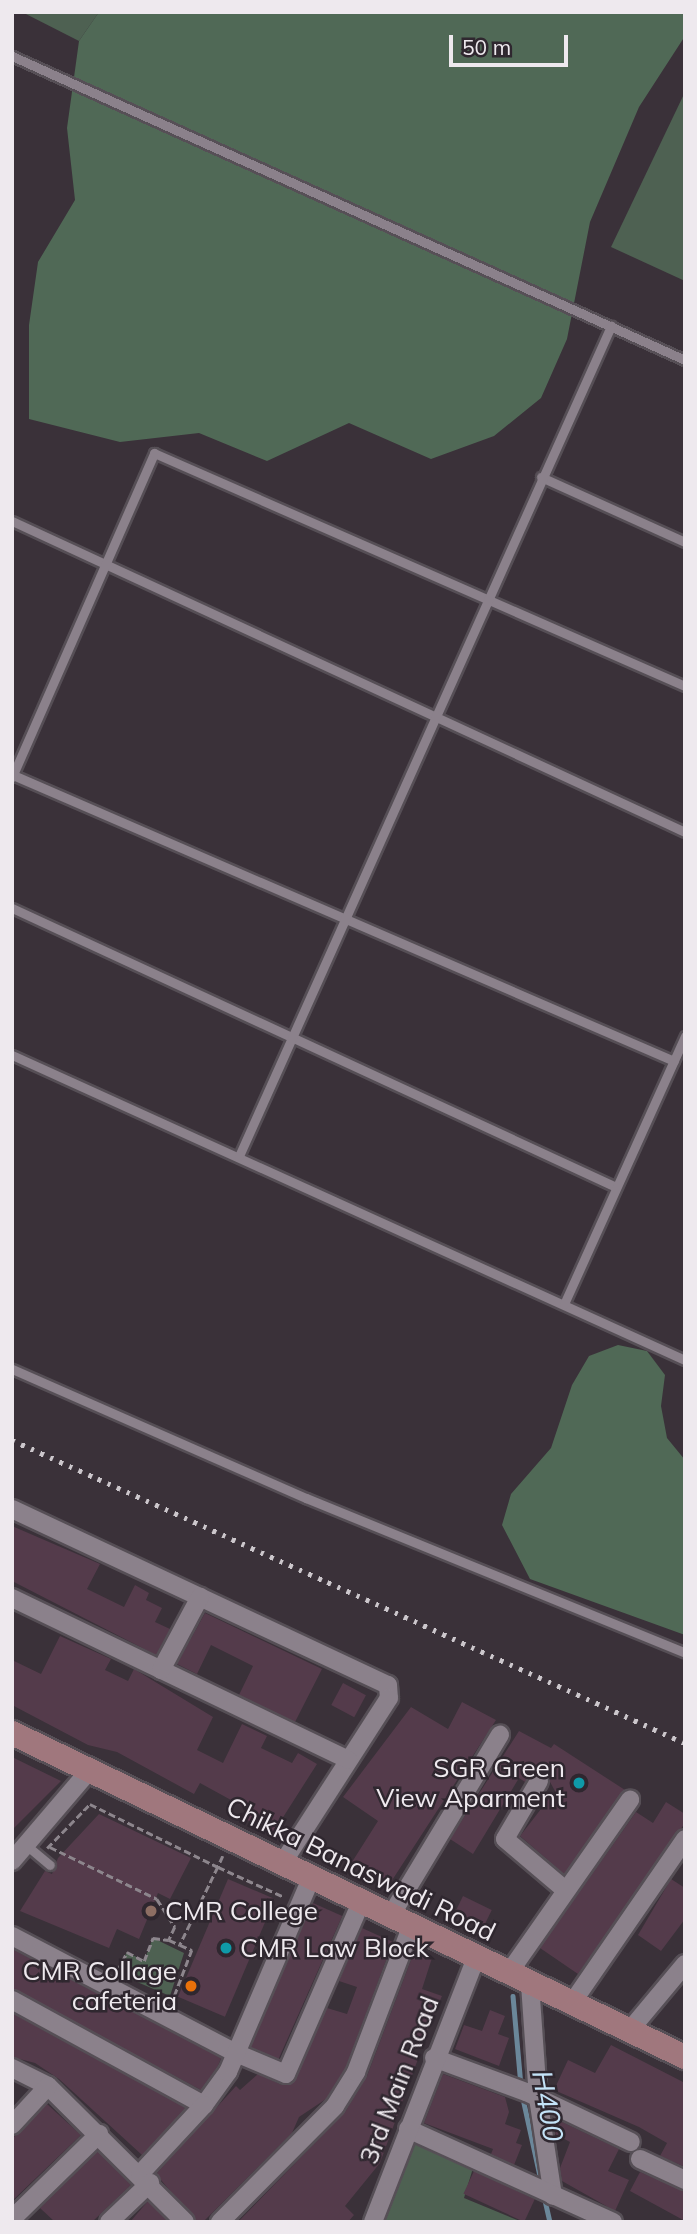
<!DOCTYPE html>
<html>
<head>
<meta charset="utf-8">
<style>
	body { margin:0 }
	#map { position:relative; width:697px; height:2234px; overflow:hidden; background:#3a3139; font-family:Mulish,sans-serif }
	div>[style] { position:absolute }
	.green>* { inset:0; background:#4e6152 }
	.forest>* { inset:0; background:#506956 }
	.stream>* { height:4.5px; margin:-2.25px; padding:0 2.25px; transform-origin:2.25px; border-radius:2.25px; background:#6b879a }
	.building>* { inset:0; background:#543b4b; transform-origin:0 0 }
	.path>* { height:2.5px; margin-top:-1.25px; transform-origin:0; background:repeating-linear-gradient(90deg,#8d868d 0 7px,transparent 0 10.5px) }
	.roads { filter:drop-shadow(2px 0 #564f56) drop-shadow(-2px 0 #564f56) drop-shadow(0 2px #564f56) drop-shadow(0 -2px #564f56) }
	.service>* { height:9px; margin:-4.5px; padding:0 4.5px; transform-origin:4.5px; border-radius:4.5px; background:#8b818b }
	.minor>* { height:18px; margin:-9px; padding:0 9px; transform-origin:9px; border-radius:9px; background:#8b818b }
	.secondary>* { height:24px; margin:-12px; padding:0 12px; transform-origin:12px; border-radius:12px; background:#a0777d }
	.rail>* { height:4.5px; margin-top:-2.25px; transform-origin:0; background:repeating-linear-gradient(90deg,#ccc7cc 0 3.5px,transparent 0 10.5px) }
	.dots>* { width:19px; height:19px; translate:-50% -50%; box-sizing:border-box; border:4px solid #2f272f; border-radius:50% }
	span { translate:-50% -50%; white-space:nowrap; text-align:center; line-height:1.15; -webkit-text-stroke:5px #2f272f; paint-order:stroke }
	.poi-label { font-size:26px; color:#eee9ee }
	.right { translate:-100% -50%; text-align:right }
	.left { translate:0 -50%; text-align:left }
	.street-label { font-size:26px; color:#eee9ee }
	.water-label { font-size:28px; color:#c4e3f8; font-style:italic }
	.frame { position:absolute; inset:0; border:14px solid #eee9ee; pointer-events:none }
	.scale { position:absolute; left:449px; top:35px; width:119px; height:32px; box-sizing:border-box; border:4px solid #eee9ee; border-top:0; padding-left:9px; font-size:21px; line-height:24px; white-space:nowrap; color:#eee9ee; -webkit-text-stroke:5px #2f272f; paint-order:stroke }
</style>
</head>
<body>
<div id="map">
	<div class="green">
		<i style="clip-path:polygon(22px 12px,99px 12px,79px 41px)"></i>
		<i style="clip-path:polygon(685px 92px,685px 281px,611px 247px)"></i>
		<i style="clip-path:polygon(153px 1938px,184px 1953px,170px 1996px,116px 1973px,127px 1952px,144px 1961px)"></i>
		<i style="clip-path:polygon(411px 2140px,473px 2168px,464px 2198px,522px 2222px,381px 2222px)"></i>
	</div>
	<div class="forest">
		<i style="clip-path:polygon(99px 12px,685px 12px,685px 36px,639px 107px,590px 222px,567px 339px,541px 398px,494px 436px,431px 459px,349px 423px,267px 461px,199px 433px,120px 442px,29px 419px,29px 325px,38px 262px,75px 200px,67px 128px,79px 41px)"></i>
		<i style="clip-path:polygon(618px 1345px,647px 1351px,665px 1375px,661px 1406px,667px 1438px,685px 1460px,685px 1635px,530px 1579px,502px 1525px,511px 1494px,551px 1448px,572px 1385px,589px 1356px)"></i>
	</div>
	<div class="stream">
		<i style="left:513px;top:1996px;width:89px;rotate:84.9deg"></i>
		<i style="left:522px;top:2094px;width:93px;rotate:77.6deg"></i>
		<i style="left:544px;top:2196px;width:27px;rotate:77deg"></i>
	</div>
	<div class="building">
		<i style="clip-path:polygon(12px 1526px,100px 1564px,87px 1589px,124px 1607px,135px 1585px,149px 1593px,146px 1600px,162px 1608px,155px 1622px,170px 1629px,156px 1655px,12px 1581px)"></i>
		<i style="clip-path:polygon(205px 1613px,322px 1669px,295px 1722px,239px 1695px,253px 1666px,211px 1645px,197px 1674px,177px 1664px)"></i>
		<i style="clip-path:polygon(60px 1636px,111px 1659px,105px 1670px,128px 1681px,134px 1669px,213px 1717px,197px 1750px,223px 1763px,242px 1724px,267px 1736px,261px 1748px,292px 1763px,298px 1753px,317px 1764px,273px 1833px,247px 1820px,251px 1811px,200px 1783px,194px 1794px,117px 1752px,88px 1745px,12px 1705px,12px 1660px,41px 1674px)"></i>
		<i style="left:343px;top:1683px;width:26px;height:25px;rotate:28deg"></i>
		<i style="clip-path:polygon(462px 1702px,496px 1720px,389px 1885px,352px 1862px,378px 1821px,343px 1797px,411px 1707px,448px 1729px)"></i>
		<i style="clip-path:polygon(519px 1731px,551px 1748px,554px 1744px,625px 1790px,564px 1874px,520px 1836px,555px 1791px,544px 1771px,534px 1771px,525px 1782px,519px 1778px,473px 1854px,450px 1839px)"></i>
		<i style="clip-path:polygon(12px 1757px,61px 1781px,12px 1830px)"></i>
		<i style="clip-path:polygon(666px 1802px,685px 1814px,685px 1823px,578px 1974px,540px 1948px,636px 1812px,653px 1823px)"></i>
		<i style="clip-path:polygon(99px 1814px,191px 1858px,170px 1899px,158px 1893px,139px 1939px,117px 1929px,109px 1948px,20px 1911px,45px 1871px,52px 1874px,58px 1858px)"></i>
		<i style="left:228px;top:1879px;width:51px;height:128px;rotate:23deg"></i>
		<i style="clip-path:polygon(671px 1879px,685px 1888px,685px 1919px,661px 1951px,638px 1935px)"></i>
		<i style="left:463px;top:1896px;width:32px;height:18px;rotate:26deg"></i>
		<i style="left:313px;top:1903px;width:32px;height:157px;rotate:24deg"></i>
		<i style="clip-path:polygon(362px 1928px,393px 1942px,346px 2067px,326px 2099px,299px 2117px,292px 2133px,203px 2222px,196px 2222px,156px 2174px,236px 2086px,240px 2090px,258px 2074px,282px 2085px,293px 2083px,327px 2008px,347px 2014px,357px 1987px,339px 1981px)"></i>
		<i style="clip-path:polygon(12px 1949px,221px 2058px,218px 2066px,201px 2090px,12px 1989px)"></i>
		<i style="clip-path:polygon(414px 1952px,432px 1958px,422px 1989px,442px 1996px,424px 2038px,411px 2034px,403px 2053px,418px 2059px,380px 2163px,345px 2206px,354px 2215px,348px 2222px,238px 2222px,345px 2112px,367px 2076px)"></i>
		<i style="clip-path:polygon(490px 2010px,505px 2016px,498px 2034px,509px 2038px,499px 2066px,455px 2049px,464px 2025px,482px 2031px)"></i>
		<i style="clip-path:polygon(12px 2013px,186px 2108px,142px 2155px,59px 2079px,35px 2063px,12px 2057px)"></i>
		<i style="clip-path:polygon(611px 2045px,685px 2083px,685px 2167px,660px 2156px,667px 2143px,639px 2127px,554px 2090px,568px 2060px,595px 2073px)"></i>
		<i style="clip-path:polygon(443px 2074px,505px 2097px,509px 2112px,505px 2124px,521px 2130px,516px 2143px,522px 2145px,514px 2165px,491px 2154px,493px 2149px,424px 2123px)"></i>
		<i style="clip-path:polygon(47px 2104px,81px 2135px,12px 2201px,12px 2139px)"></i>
		<i style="clip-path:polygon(560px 2121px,619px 2149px,608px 2171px,629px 2180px,615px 2211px,562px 2181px,560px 2168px,570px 2142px,555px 2134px)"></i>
		<i style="clip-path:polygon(98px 2151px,131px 2185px,92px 2222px,55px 2222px,40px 2208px)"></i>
		<i style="left:474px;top:2171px;width:67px;height:25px;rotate:25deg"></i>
		<i style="clip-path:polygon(640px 2172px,685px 2191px,685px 2221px,630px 2191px)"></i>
		<i style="clip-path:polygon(148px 2201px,169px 2222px,130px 2222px)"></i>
	</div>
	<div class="path">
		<i style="left:50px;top:1847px;width:119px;rotate:25.9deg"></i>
		<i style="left:157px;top:1899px;width:33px;rotate:57deg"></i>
		<i style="left:175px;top:1927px;width:14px;rotate:115deg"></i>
		<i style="left:169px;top:1940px;width:12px;rotate:24deg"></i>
		<i style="left:47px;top:1848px;width:62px;rotate:-45.7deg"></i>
		<i style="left:90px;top:1804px;width:143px;rotate:26.2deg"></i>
		<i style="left:218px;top:1867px;width:87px;rotate:116deg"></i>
		<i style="left:180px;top:1945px;width:13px;rotate:23deg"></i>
		<i style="left:192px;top:1950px;width:53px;rotate:110.8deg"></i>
		<i style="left:223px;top:1856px;width:12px;rotate:114deg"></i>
		<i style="left:218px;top:1867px;width:72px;rotate:24.4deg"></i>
		<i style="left:117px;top:1971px;width:21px;rotate:-62deg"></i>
		<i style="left:127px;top:1952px;width:19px;rotate:28deg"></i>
		<i style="left:144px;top:1961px;width:25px;rotate:-69deg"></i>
		<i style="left:153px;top:1938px;width:16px;rotate:7deg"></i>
	</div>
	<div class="roads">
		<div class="service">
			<i style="left:12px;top:56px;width:738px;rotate:24.31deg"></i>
			<i style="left:541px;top:477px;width:158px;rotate:24.3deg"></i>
			<i style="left:12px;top:521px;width:741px;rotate:24.8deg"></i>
			<i style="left:13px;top:775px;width:720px;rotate:23.4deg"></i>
			<i style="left:12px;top:777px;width:354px;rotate:-66.3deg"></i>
			<i style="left:154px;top:453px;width:580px;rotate:23.69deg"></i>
			<i style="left:12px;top:908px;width:665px;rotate:24.79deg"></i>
			<i style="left:12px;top:1055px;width:739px;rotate:24.38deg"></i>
			<i style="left:239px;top:1156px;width:910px;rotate:-65.86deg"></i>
			<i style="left:564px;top:1304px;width:294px;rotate:-65.7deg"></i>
			<i style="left:12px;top:1369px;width:321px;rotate:23.7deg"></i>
			<i style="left:306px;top:1498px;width:409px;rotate:22.2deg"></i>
			<i style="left:26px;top:1845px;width:31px;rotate:40deg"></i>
		</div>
		<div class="minor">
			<i style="left:12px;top:1509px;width:415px;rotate:25.1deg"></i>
			<i style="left:388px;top:1685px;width:13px;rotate:86deg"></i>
			<i style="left:389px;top:1698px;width:197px;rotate:122.8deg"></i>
			<i style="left:12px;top:1598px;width:373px;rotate:25.7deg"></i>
			<i style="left:161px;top:1670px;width:83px;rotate:-61.9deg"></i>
			<i style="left:539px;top:1781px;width:67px;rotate:120.4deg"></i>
			<i style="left:505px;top:1839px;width:76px;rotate:40.2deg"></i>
			<i style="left:12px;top:1861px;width:118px;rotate:-49.5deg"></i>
			<i style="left:390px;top:1917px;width:213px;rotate:-58.9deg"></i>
			<i style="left:12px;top:1936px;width:253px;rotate:27.6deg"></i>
			<i style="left:236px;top:2053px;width:54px;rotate:22.8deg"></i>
			<i style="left:286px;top:2074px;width:188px;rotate:-66.4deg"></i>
			<i style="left:508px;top:1974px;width:213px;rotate:-55deg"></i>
			<i style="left:530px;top:1984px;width:114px;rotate:86deg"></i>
			<i style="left:538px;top:2098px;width:99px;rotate:81.3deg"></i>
			<i style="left:12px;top:2000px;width:219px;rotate:28.7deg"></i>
			<i style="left:204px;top:2105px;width:41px;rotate:-54deg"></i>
			<i style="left:228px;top:2072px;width:211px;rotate:-66.8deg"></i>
			<i style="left:572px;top:2003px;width:199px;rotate:-55.4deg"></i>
			<i style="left:630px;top:2030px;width:86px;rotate:-50.2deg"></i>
			<i style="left:434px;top:2058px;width:98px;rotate:20.3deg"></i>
			<i style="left:526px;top:2092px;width:116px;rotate:25.5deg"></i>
			<i style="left:12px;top:2068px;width:40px;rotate:26.6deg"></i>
			<i style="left:48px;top:2086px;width:193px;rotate:44.8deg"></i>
			<i style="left:12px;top:2125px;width:53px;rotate:-47.3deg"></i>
			<i style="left:408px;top:2129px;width:225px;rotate:24.4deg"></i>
			<i style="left:640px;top:2159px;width:50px;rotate:25deg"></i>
			<i style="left:140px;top:2174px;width:94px;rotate:-47.2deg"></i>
			<i style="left:12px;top:2219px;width:122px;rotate:-44.3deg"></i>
			<i style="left:109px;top:2222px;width:57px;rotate:-43.6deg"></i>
			<i style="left:220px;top:2222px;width:163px;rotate:-45.2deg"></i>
			<i style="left:335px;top:2106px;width:40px;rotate:-58deg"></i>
			<i style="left:356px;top:2072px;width:155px;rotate:-69.2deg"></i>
			<i style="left:373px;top:2222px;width:283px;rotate:-68.7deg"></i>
		</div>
		<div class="secondary">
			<i style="left:12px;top:1733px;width:747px;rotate:25.71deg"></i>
		</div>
	</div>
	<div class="rail">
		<i style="left:12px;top:1440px;width:738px;rotate:24.24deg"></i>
	</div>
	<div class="dots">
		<i style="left:579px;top:1783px;background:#0f9aa8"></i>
		<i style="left:151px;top:1911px;background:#8d6e63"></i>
		<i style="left:226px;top:1948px;background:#0f9aa8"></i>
		<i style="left:191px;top:1986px;background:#e8710a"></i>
	</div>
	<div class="poi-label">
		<span class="right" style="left:565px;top:1783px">SGR Green<br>View Aparment</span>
		<span class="left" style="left:165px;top:1911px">CMR College</span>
		<span class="left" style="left:240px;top:1948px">CMR Law Block</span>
		<span class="right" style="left:177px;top:1986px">CMR Collage<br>cafeteria</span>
	</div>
	<div class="street-label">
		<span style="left:361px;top:1869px;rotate:26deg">Chikka Banaswadi Road</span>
		<span style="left:399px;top:2080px;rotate:-69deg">3rd Main Road</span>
	</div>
	<div class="water-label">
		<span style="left:548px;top:2106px;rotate:80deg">H400</span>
	</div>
	<div class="frame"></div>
	<div class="scale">50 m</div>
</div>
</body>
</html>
